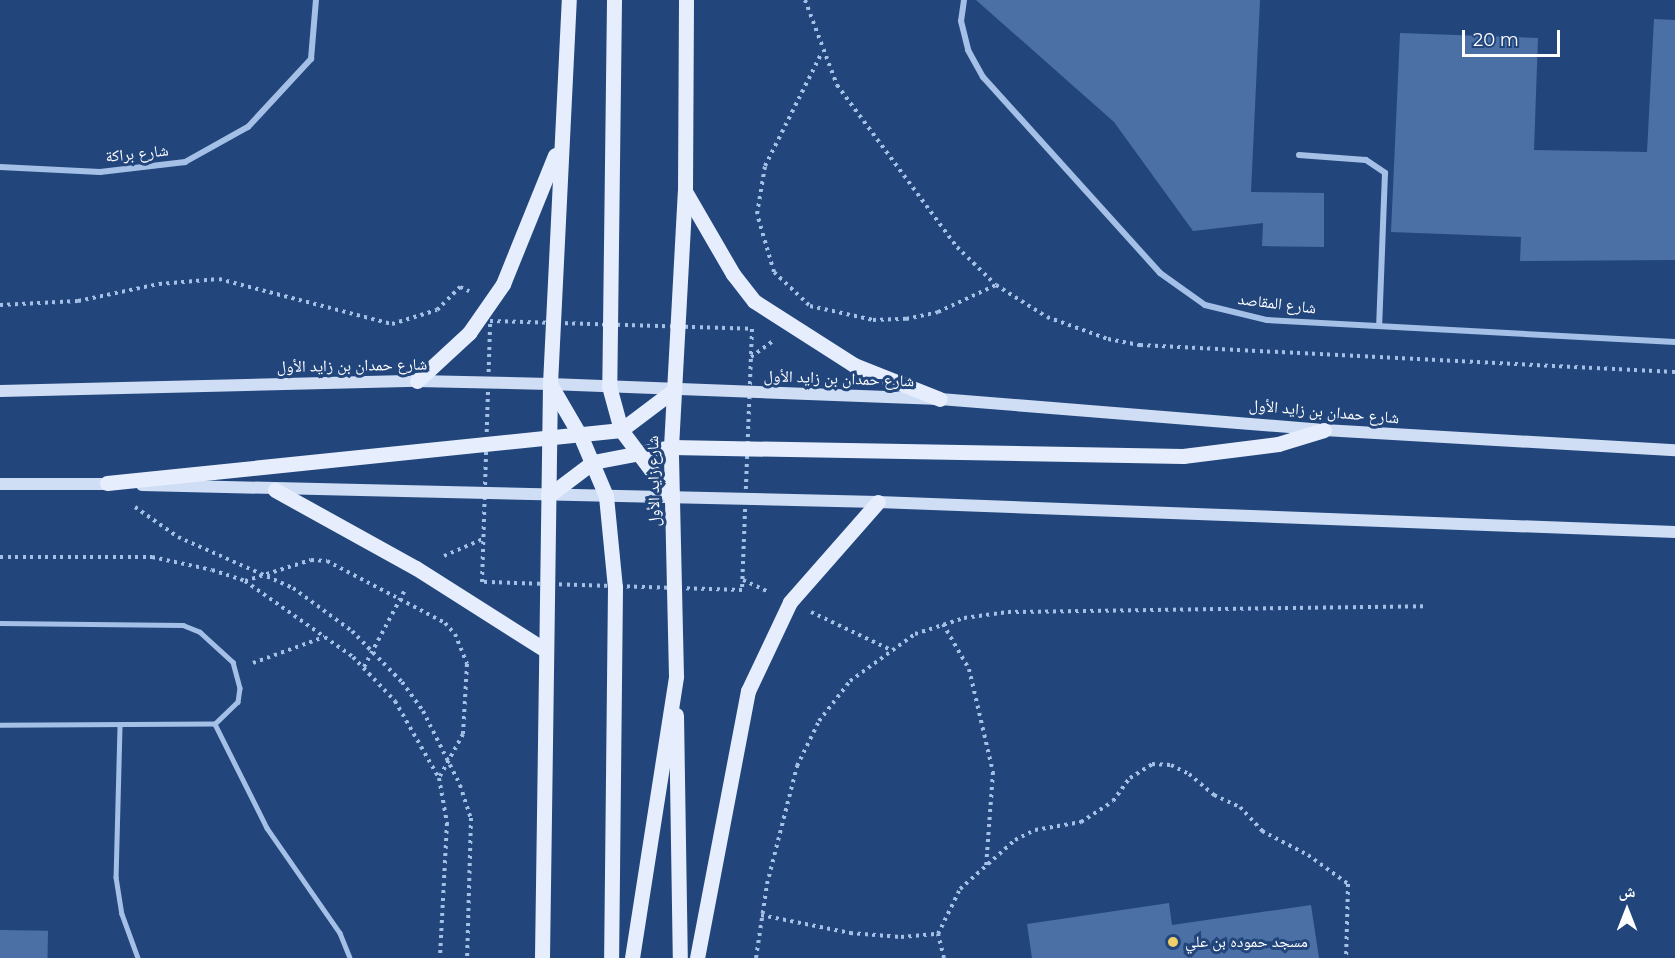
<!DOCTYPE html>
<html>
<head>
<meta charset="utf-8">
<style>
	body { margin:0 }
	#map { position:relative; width:1675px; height:958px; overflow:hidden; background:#22467c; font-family:Montserrat,"Noto Naskh Arabic",sans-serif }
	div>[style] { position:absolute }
	.building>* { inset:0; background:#4b70a5; transform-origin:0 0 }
	.path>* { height:4px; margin-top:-2px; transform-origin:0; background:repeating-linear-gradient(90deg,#a5c0e6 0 3px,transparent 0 7.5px) }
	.service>* { height:4.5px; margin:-2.25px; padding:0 2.25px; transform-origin:2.25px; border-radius:2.25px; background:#a5c0e6 }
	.minor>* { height:6px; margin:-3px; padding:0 3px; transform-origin:3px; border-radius:3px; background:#a5c0e6 }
	.secondary>* { height:12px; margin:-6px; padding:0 6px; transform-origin:6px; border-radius:6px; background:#cfdef5 }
	.primary>* { height:15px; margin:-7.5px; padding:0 7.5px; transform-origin:7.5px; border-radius:7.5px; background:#e6eefd }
	.dots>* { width:16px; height:16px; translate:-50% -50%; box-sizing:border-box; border:3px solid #22467c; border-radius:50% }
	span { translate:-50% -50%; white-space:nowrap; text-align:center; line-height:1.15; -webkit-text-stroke:6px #22467c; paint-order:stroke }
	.street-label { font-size:16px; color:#fff }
	.poi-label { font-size:16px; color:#fff }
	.left { translate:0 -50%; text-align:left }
	.north { position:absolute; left:1597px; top:880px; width:60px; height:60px; -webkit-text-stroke:4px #22467c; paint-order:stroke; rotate:0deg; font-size:16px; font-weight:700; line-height:24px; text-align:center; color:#fff }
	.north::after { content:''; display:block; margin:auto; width:21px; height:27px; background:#fff; clip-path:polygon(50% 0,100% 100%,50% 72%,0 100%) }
	.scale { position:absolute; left:1462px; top:30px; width:98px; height:27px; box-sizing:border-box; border:3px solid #fff; border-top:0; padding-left:8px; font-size:18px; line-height:21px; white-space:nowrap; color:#fff; -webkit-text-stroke:4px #22467c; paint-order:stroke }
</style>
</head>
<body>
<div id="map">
	<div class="building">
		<i style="clip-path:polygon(976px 0,1260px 0,1251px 192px,1324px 193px,1324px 247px,1262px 246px,1263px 223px,1193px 231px,1114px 122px)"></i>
		<i style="clip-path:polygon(1654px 19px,1675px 20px,1675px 260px,1520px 261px,1521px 237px,1391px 232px,1400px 33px,1538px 38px,1534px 150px,1647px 152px)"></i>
		<i style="clip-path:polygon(1169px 903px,1172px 925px,1311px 905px,1319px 958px,1032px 958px,1027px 924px)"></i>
		<i style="left:0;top:930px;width:48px;height:28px;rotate:1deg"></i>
	</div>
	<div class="path">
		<i style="left:805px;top:0;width:91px;rotate:69.4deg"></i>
		<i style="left:837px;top:85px;width:202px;rotate:53.5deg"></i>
		<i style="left:957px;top:247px;width:54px;rotate:44.3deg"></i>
		<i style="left:996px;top:285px;width:60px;rotate:32.1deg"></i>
		<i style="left:1047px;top:317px;width:65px;rotate:19.8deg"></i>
		<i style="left:1108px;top:339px;width:33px;rotate:11deg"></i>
		<i style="left:1140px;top:345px;width:536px;rotate:2.89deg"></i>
		<i style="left:0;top:305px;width:78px;rotate:-2.9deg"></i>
		<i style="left:78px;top:301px;width:83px;rotate:-11.9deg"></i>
		<i style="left:159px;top:284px;width:60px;rotate:-4.8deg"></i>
		<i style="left:219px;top:279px;width:179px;rotate:14.6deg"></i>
		<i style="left:392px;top:324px;width:47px;rotate:-17.3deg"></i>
		<i style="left:437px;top:310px;width:33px;rotate:-45deg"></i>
		<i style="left:460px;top:287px;width:10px;rotate:24deg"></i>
		<i style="left:809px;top:305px;width:48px;rotate:-136.7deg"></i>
		<i style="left:774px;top:272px;width:60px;rotate:-106.3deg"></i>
		<i style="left:757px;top:214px;width:49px;rotate:-80.5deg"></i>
		<i style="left:765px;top:166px;width:125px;rotate:-63.4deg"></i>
		<i style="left:810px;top:306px;width:65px;rotate:12.5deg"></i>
		<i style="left:873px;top:320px;width:33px;rotate:-2deg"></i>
		<i style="left:906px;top:319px;width:33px;rotate:-12deg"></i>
		<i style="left:938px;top:312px;width:64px;rotate:-25deg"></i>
		<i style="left:490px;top:321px;width:262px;rotate:1.7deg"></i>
		<i style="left:752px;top:329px;width:261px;rotate:92.2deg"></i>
		<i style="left:742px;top:590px;width:260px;rotate:-178.2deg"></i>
		<i style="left:482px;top:582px;width:261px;rotate:-88.2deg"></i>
		<i style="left:751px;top:357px;width:27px;rotate:-36deg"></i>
		<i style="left:135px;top:507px;width:52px;rotate:34.9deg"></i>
		<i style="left:178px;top:537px;width:126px;rotate:23.9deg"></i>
		<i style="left:293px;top:588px;width:73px;rotate:36.1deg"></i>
		<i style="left:352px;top:631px;width:71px;rotate:45.6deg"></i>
		<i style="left:402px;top:682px;width:36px;rotate:54deg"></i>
		<i style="left:423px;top:711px;width:83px;rotate:63.4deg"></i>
		<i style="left:460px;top:785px;width:35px;rotate:72deg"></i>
		<i style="left:471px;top:818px;width:140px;rotate:91.6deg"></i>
		<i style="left:444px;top:556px;width:43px;rotate:-23.6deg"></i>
		<i style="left:0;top:557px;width:152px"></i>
		<i style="left:152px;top:557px;width:61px;rotate:12.2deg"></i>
		<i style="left:212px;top:570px;width:35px;rotate:18deg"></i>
		<i style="left:245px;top:581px;width:132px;rotate:35.1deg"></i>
		<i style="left:353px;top:657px;width:61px;rotate:46.3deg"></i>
		<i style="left:395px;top:701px;width:89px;rotate:60.3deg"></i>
		<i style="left:439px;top:778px;width:46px;rotate:79.9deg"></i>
		<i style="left:447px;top:823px;width:135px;rotate:93deg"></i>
		<i style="left:743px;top:580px;width:29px;rotate:25deg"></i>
		<i style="left:245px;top:581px;width:69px;rotate:-17.7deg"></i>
		<i style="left:311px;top:560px;width:16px;rotate:4deg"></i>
		<i style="left:327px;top:561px;width:133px;rotate:27.7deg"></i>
		<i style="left:445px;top:623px;width:15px;rotate:48deg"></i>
		<i style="left:455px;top:634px;width:32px;rotate:68deg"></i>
		<i style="left:467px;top:664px;width:70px;rotate:93.3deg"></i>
		<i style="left:463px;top:734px;width:50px;rotate:118.6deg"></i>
		<i style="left:811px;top:612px;width:86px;rotate:25.4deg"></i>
		<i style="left:943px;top:624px;width:52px;rotate:60deg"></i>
		<i style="left:969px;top:669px;width:106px;rotate:76.9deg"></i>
		<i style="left:993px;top:772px;width:95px;rotate:94.2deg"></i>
		<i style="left:253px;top:663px;width:76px;rotate:-20.1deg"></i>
		<i style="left:364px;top:667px;width:89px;rotate:-62deg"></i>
		<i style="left:761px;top:915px;width:91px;rotate:11.4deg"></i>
		<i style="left:850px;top:933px;width:51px;rotate:4.5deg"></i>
		<i style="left:901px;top:937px;width:37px;rotate:-5deg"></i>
		<i style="left:756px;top:958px;width:75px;rotate:-81.5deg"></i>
		<i style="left:767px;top:884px;width:122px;rotate:-75.7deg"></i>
		<i style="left:797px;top:766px;width:50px;rotate:-63.9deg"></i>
		<i style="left:819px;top:721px;width:51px;rotate:-52.2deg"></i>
		<i style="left:850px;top:681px;width:80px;rotate:-35.9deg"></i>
		<i style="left:915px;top:634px;width:52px;rotate:-18.1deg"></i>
		<i style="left:964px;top:618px;width:44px;rotate:-7.8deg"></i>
		<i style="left:1008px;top:612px;width:419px;rotate:-0.8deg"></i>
		<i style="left:944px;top:958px;width:25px;rotate:-104deg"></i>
		<i style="left:938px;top:934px;width:50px;rotate:-63.9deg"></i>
		<i style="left:960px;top:889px;width:74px;rotate:-41.7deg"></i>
		<i style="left:1015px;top:840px;width:22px;rotate:-27deg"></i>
		<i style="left:1035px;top:830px;width:47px;rotate:-9.9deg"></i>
		<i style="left:1081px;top:822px;width:38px;rotate:-33deg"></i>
		<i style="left:1113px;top:801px;width:29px;rotate:-54deg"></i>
		<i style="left:1130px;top:778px;width:26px;rotate:-32deg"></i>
		<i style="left:1152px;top:764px;width:19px;rotate:3deg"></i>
		<i style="left:1171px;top:765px;width:20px;rotate:27deg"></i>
		<i style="left:1189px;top:774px;width:33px;rotate:40deg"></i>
		<i style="left:1214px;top:795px;width:29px;rotate:25deg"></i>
		<i style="left:1240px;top:807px;width:33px;rotate:47deg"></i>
		<i style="left:1262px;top:831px;width:52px;rotate:27.6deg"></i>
		<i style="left:1308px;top:855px;width:49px;rotate:35.9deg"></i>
		<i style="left:1348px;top:884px;width:74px;rotate:91.5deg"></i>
	</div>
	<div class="service">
		<i style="left:0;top:623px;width:183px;rotate:0.6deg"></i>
		<i style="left:183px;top:625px;width:18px;rotate:22deg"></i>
		<i style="left:200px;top:632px;width:45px;rotate:42.3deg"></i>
		<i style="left:233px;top:662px;width:27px;rotate:75deg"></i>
		<i style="left:240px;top:688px;width:14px;rotate:98deg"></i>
		<i style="left:238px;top:702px;width:32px;rotate:136deg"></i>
		<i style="left:215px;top:724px;width:215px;rotate:179.7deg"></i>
		<i style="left:215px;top:724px;width:116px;rotate:63.4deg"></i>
		<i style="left:267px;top:828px;width:128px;rotate:55.2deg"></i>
		<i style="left:340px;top:933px;width:27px;rotate:68deg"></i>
		<i style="left:120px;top:727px;width:150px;rotate:91.5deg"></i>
		<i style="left:116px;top:877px;width:37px;rotate:81deg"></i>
		<i style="left:122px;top:914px;width:47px;rotate:70deg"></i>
	</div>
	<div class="minor">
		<i style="left:964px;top:0;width:21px;rotate:98deg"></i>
		<i style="left:961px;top:21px;width:30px;rotate:76deg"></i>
		<i style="left:968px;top:50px;width:31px;rotate:61deg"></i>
		<i style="left:983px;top:77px;width:264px;rotate:47.9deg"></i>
		<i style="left:1160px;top:273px;width:55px;rotate:35.4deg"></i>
		<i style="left:1205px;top:305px;width:64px;rotate:13.6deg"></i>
		<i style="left:1267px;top:320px;width:409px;rotate:3.1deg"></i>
		<i style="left:1299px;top:155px;width:67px;rotate:4.3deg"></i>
		<i style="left:1366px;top:160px;width:23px;rotate:34deg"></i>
		<i style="left:1385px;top:173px;width:153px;rotate:92.2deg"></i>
		<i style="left:0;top:167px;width:100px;rotate:2.9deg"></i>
		<i style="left:100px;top:172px;width:86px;rotate:-6.7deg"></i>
		<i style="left:185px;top:162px;width:72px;rotate:-29.1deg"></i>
		<i style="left:248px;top:127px;width:93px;rotate:-47.2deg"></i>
		<i style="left:311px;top:59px;width:59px;rotate:-85.2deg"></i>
	</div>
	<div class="secondary">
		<i style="left:0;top:391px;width:417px;rotate:-1.4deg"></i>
		<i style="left:417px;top:381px;width:133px;rotate:1.3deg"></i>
		<i style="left:550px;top:384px;width:390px;rotate:2.2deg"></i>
		<i style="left:940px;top:399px;width:385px;rotate:4.6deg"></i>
		<i style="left:1324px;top:430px;width:352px;rotate:3.3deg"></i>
		<i style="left:0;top:484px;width:116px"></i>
		<i style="left:142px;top:485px;width:736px;rotate:1.32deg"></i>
		<i style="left:878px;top:502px;width:798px;rotate:2.16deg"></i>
	</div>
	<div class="primary">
		<i style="left:614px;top:0;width:386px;rotate:90.7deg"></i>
		<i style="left:609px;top:386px;width:46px;rotate:74.7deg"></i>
		<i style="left:621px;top:430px;width:85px;rotate:53.1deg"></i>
		<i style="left:686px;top:193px;width:94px;rotate:59.9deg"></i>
		<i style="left:733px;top:274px;width:34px;rotate:52deg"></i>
		<i style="left:754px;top:301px;width:119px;rotate:32.6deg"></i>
		<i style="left:854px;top:365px;width:92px;rotate:21.6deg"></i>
		<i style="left:417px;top:381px;width:71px;rotate:-42.7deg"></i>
		<i style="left:469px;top:333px;width:60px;rotate:-55.2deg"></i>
		<i style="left:503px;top:284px;width:139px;rotate:-68deg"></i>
		<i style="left:550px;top:384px;width:61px;rotate:59.7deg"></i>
		<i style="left:581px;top:437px;width:64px;rotate:67deg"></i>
		<i style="left:606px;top:496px;width:91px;rotate:84.4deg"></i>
		<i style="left:615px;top:587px;width:371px;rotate:90.6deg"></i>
		<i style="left:107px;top:483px;width:517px;rotate:-5.89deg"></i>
		<i style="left:621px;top:430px;width:66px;rotate:-37deg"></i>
		<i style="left:275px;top:490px;width:161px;rotate:29deg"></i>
		<i style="left:416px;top:568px;width:153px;rotate:32.4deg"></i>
		<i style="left:548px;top:496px;width:56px;rotate:-37.1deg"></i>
		<i style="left:593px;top:462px;width:79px;rotate:-10.9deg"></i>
		<i style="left:671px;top:447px;width:512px;rotate:1.01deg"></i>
		<i style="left:1183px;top:456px;width:96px;rotate:-7.2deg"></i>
		<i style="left:1278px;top:444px;width:48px;rotate:-16.9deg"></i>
		<i style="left:676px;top:715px;width:243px;rotate:89.1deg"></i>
		<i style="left:542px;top:958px;width:574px;rotate:-89.2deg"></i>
		<i style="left:550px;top:384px;width:384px;rotate:-87.2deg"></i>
		<i style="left:632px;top:958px;width:285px;rotate:-81.1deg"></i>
		<i style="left:676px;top:676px;width:229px;rotate:-91.3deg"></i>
		<i style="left:671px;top:447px;width:256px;rotate:-86.9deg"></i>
		<i style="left:685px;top:191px;width:191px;rotate:-89.7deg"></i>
		<i style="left:697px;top:958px;width:272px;rotate:-79.2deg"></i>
		<i style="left:748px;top:691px;width:98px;rotate:-64.7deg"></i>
		<i style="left:790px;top:602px;width:133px;rotate:-48.7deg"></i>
	</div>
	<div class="dots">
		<i style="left:1173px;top:942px;background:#f1ce67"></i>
	</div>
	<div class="street-label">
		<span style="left:137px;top:154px;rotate:-6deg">شارع براكة</span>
		<span style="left:1277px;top:304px;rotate:7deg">شارع المقاصد</span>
		<span style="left:352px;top:366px;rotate:-1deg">شارع حمدان بن زايد الأول</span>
		<span style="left:839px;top:379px;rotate:2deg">شارع حمدان بن زايد الأول</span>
		<span style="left:1324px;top:412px;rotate:5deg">شارع حمدان بن زايد الأول</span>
		<span style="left:654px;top:481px;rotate:-91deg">شارع زايد الأول</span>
	</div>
	<div class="poi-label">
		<span class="left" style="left:1185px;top:942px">مسجد حموده بن علي</span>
	</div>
	<div class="north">ش</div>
	<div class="scale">20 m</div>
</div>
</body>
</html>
